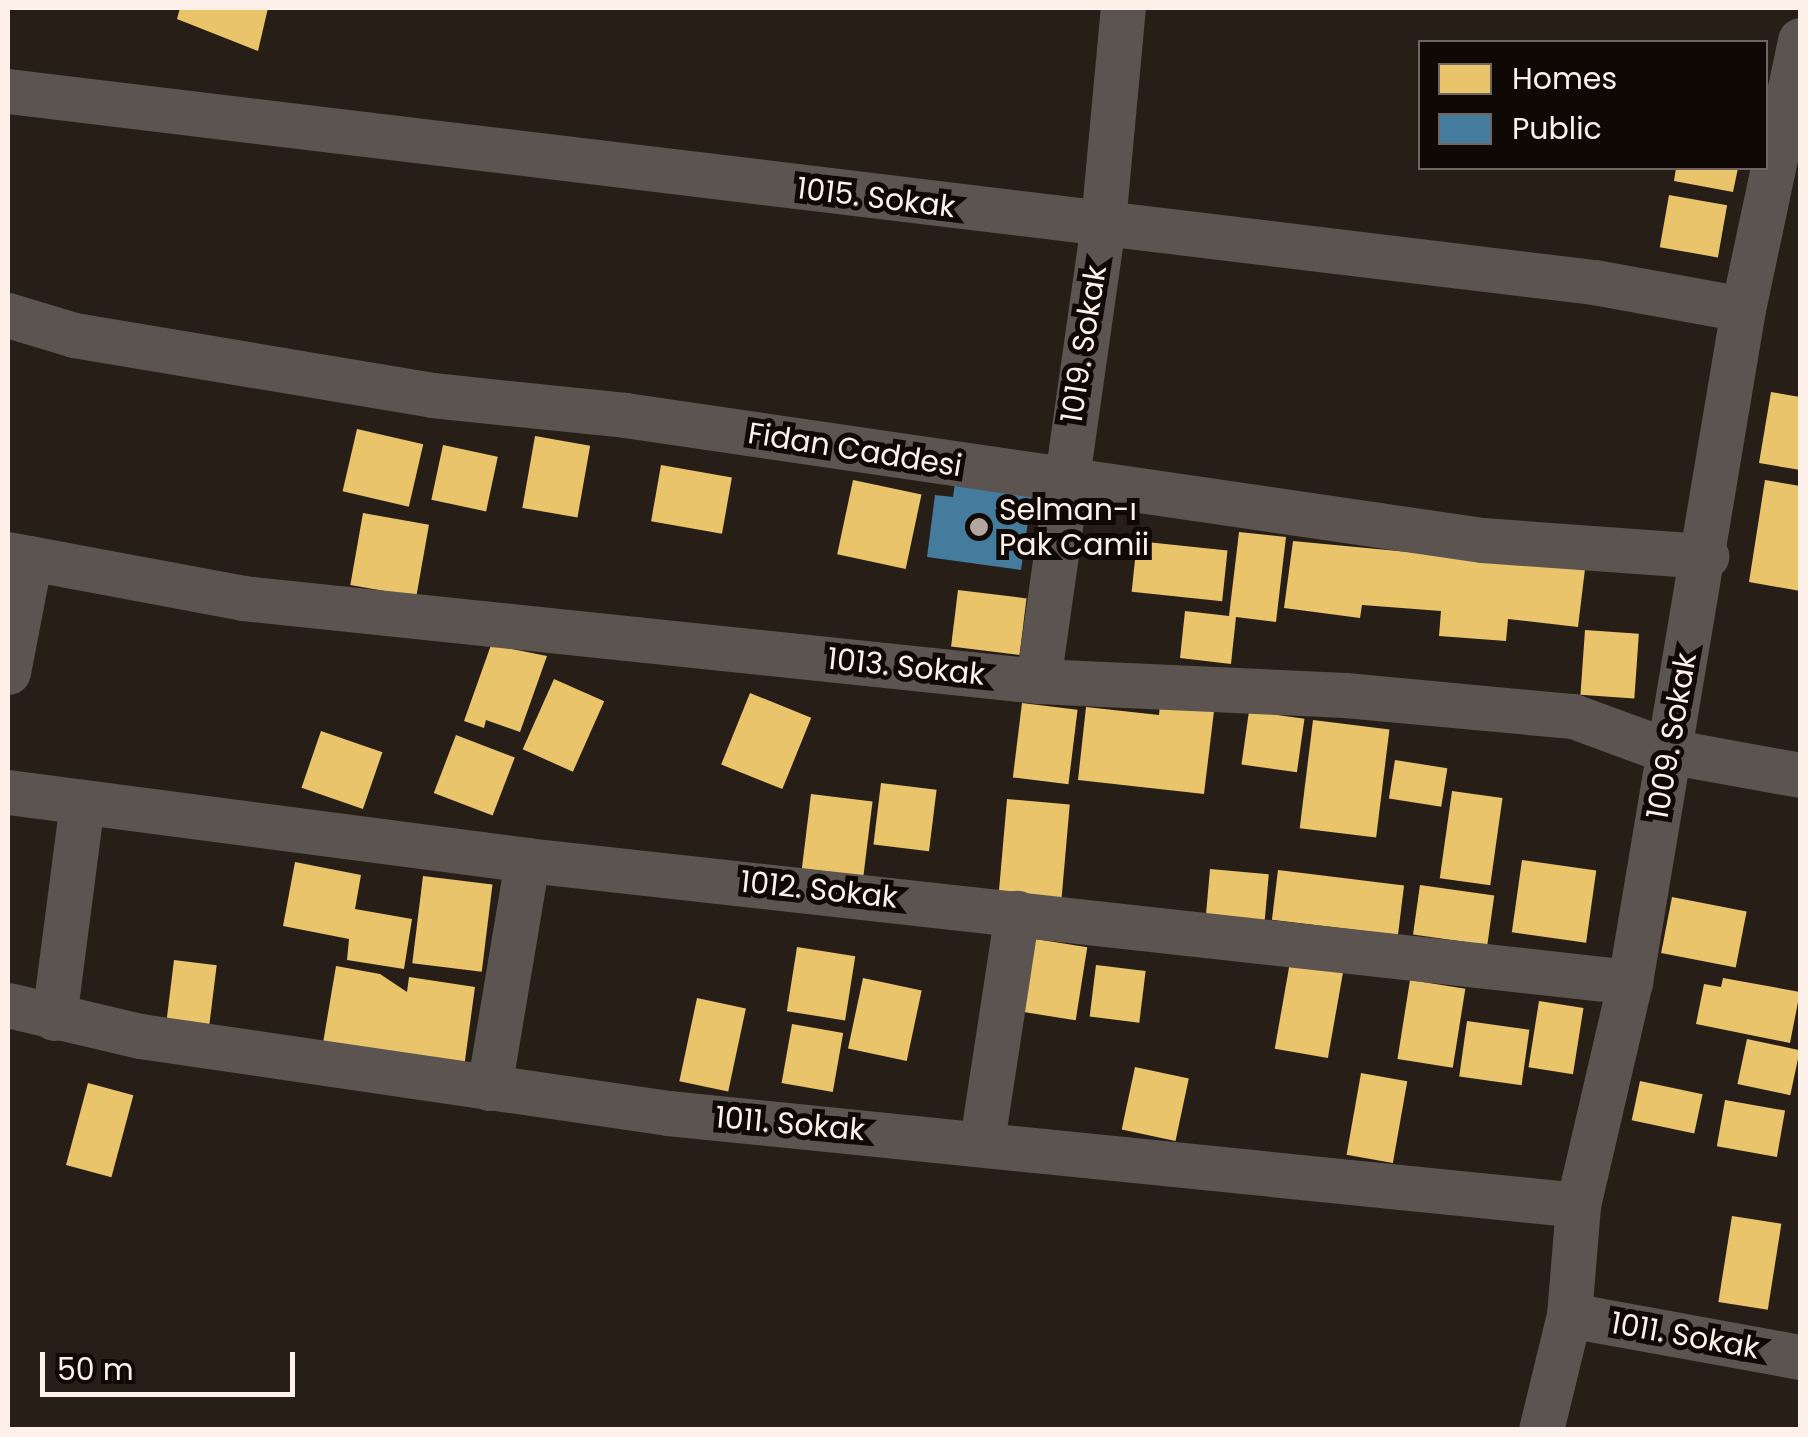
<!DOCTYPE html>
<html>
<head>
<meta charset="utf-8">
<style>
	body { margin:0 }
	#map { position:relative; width:1808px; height:1437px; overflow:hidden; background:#281e18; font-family:Poppins,sans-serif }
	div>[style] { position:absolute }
	.homes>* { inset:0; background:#e9c46a; transform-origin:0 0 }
	.public>* { inset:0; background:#457b9d }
	.minor>* { height:45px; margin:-22.5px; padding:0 22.5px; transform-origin:22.5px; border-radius:22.5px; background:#5c5450 }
	.dots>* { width:28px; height:28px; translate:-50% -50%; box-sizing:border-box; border:5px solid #100805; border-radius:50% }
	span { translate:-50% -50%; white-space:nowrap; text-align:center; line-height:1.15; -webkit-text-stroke:10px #100805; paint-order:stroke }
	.street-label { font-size:30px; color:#fdf1ea }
	.poi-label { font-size:30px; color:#fdf1ea }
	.left { translate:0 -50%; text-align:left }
	.frame { position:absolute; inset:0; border:10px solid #fdf1ea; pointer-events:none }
	.legend { position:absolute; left:1418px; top:40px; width:350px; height:130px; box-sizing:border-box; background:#100805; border:2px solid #6f6561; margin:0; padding:12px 18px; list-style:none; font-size:30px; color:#fdf1ea }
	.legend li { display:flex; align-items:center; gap:20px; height:50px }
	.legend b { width:50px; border:2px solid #6f6561 }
	.scale { position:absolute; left:40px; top:1352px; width:255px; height:45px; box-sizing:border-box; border:5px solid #fdf1ea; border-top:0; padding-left:12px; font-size:30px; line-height:35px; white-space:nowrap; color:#fdf1ea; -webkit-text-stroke:8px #100805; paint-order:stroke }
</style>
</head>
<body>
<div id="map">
	<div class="homes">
		<i style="clip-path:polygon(180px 8px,268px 8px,258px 51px,177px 19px)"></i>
		<i style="clip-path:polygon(1676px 168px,1738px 168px,1733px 192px,1674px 181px)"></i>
		<i style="left:1669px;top:195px;width:59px;height:53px;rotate:10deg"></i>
		<i style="clip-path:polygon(1771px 392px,1800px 397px,1800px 470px,1759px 463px)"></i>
		<i style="left:357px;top:429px;width:68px;height:64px;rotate:13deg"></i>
		<i style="left:535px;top:436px;width:56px;height:73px;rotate:10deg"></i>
		<i style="left:443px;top:445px;width:56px;height:56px;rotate:12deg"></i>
		<i style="left:661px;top:465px;width:72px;height:57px;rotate:10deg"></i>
		<i style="left:853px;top:480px;width:70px;height:76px;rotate:12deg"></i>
		<i style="clip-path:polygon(1765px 480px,1800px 486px,1800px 591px,1749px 582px)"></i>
		<i style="left:363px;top:513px;width:67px;height:73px;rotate:10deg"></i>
		<i style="clip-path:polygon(1239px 532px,1286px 537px,1276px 622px,1236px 617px,1231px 664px,1180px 658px,1185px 611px,1229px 616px)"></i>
		<i style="left:1137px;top:541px;width:91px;height:51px;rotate:6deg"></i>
		<i style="clip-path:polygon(1293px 541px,1585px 569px,1578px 627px,1508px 619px,1506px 641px,1439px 636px,1441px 611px,1362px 605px,1360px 618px,1284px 608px)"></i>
		<i style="left:958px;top:590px;width:69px;height:57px;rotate:7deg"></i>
		<i style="left:1585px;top:630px;width:54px;height:65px;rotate:4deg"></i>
		<i style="clip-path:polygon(491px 645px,547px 656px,520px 732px,486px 720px,484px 728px,464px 721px)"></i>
		<i style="left:554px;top:679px;width:55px;height:77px;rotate:24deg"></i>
		<i style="left:750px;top:693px;width:66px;height:77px;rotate:22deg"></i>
		<i style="left:1022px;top:703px;width:56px;height:75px;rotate:7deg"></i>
		<i style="clip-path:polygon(1160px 705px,1214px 711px,1204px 794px,1078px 780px,1086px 707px,1159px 715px)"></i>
		<i style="left:1249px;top:711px;width:56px;height:54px;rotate:8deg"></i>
		<i style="left:1313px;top:720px;width:77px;height:109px;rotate:7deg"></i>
		<i style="left:321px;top:731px;width:65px;height:60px;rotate:19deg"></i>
		<i style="left:456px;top:735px;width:63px;height:62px;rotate:21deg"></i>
		<i style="left:1395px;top:760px;width:53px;height:39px;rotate:9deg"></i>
		<i style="left:881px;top:783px;width:56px;height:62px;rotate:7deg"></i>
		<i style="left:1452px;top:791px;width:51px;height:88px;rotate:8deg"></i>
		<i style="left:811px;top:794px;width:62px;height:75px;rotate:7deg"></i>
		<i style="left:1007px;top:799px;width:63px;height:94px;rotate:5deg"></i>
		<i style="left:1522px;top:860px;width:75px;height:73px;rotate:8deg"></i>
		<i style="clip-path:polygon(295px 862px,361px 875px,355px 909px,412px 919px,404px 969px,347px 960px,349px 939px,283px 926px)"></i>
		<i style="left:1210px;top:869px;width:59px;height:49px;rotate:5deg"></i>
		<i style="left:1278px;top:870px;width:127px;height:50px;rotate:7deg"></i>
		<i style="left:423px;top:876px;width:70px;height:88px;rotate:7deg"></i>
		<i style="left:1420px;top:885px;width:75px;height:50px;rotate:8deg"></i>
		<i style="left:1672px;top:897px;width:76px;height:57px;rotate:11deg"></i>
		<i style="left:1029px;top:938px;width:59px;height:74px;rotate:9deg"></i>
		<i style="left:797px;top:947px;width:59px;height:65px;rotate:9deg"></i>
		<i style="left:174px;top:960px;width:43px;height:76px;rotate:7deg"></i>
		<i style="left:1290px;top:962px;width:54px;height:88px;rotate:10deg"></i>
		<i style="left:1096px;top:965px;width:50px;height:52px;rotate:7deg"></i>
		<i style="clip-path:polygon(336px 966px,380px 974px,407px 992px,409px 977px,475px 987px,464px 1068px,323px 1043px)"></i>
		<i style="left:863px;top:978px;width:60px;height:72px;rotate:12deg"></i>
		<i style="clip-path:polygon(1723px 978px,1800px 992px,1790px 1043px,1696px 1024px,1704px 984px,1721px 987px)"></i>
		<i style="left:1410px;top:980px;width:56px;height:80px;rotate:9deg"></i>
		<i style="left:697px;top:998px;width:50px;height:85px;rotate:12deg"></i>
		<i style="left:1539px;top:1001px;width:45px;height:67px;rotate:9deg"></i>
		<i style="left:1467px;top:1021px;width:63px;height:56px;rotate:8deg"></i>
		<i style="left:792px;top:1024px;width:52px;height:60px;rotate:10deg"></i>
		<i style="left:1747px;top:1039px;width:54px;height:46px;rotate:12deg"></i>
		<i style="left:1135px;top:1067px;width:55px;height:64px;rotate:12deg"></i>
		<i style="left:1361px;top:1073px;width:47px;height:83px;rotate:10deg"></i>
		<i style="left:1640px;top:1081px;width:64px;height:40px;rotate:12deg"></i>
		<i style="left:88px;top:1083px;width:47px;height:85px;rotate:15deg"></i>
		<i style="left:1725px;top:1100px;width:61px;height:47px;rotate:10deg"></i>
		<i style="left:1732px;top:1216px;width:50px;height:87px;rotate:9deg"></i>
	</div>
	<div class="public">
		<i style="clip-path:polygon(955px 483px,1032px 493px,1021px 570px,927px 557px,935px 495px,953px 497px)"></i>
	</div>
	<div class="minor">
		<i style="left:8px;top:91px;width:1597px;rotate:6.87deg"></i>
		<i style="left:1594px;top:282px;width:151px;rotate:10.3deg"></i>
		<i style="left:8px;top:315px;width:69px;rotate:16.9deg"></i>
		<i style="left:74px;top:335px;width:363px;rotate:9.5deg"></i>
		<i style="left:432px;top:395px;width:194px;rotate:5.9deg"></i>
		<i style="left:625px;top:415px;width:866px;rotate:8.3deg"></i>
		<i style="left:1482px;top:540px;width:225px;rotate:4.1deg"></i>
		<i style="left:8px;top:554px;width:239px;rotate:10.6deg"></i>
		<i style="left:243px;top:598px;width:799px;rotate:5.96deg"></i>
		<i style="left:1038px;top:681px;width:307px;rotate:2.6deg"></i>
		<i style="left:1345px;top:695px;width:229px;rotate:5.3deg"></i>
		<i style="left:1573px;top:716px;width:101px;rotate:20.2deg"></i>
		<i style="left:1668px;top:751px;width:134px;rotate:10.3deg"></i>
		<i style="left:8px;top:672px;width:116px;rotate:-79.1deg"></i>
		<i style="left:1038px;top:681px;width:464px;rotate:-81.9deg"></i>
		<i style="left:1103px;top:222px;width:215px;rotate:-84.7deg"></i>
		<i style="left:8px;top:792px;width:523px;rotate:7.46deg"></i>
		<i style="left:527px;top:860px;width:1110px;rotate:6.31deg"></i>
		<i style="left:8px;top:1005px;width:136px;rotate:13.2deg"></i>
		<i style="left:140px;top:1036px;width:534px;rotate:8.3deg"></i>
		<i style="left:668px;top:1113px;width:915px;rotate:5.77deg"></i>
		<i style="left:54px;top:1018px;width:217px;rotate:-82.6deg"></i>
		<i style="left:489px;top:1088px;width:231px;rotate:-80.5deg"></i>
		<i style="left:982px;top:1141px;width:231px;rotate:-81.3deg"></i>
		<i style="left:1569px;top:1315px;width:235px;rotate:10.3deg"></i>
		<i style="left:1541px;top:1430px;width:118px;rotate:-76.3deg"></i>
		<i style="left:1569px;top:1315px;width:110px;rotate:-85.3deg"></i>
		<i style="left:1578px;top:1205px;width:229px;rotate:-76.9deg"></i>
		<i style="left:1630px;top:982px;width:682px;rotate:-80.47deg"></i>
		<i style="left:1743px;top:309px;width:275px;rotate:-78deg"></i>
	</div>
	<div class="dots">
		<i style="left:979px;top:527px;background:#b2a7a0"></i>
	</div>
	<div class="street-label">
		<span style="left:876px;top:198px;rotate:7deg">1015. Sokak</span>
		<span style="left:1084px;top:344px;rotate:-81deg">1019. Sokak</span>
		<span style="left:855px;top:450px;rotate:9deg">Fidan Caddesi</span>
		<span style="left:906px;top:667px;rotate:6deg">1013. Sokak</span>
		<span style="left:1672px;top:736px;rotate:-80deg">1009. Sokak</span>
		<span style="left:819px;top:890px;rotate:6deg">1012. Sokak</span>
		<span style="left:790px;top:1124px;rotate:5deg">1011. Sokak</span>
		<span style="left:1685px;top:1336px;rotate:10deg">1011. Sokak</span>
	</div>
	<div class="poi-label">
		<span class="left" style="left:999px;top:527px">Selman-ı<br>Pak Camii</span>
	</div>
	<div class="frame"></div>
	<ul class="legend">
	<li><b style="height:28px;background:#e9c46a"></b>Homes</li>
	<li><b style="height:28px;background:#457b9d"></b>Public</li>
	</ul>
	<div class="scale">50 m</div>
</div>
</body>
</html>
